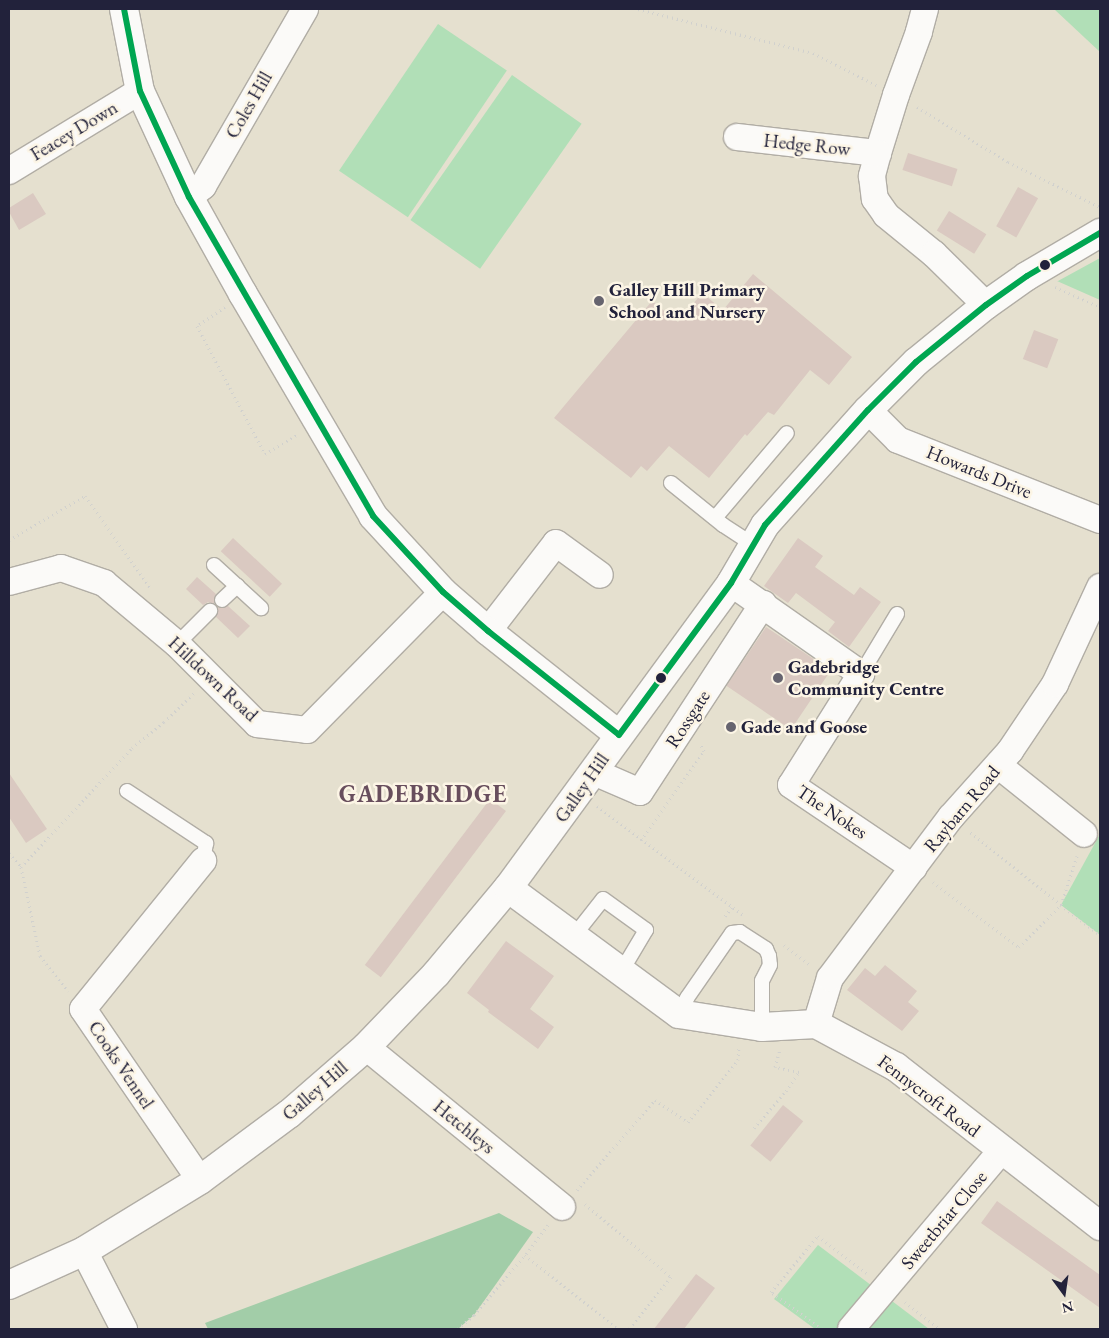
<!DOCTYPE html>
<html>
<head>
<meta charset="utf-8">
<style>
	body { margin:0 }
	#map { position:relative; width:1109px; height:1338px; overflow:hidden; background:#e5e0cf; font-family:"EB Garamond",serif }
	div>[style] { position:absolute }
	.green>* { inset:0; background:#b1dfb7; transform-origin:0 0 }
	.forest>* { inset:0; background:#a2cda8 }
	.building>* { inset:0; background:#dac9c1; transform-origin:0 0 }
	.path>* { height:3px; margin-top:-1.5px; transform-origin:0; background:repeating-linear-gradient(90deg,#d1d1ce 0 1px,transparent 0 5px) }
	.roads { filter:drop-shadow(1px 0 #b1ada5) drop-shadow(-1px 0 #b1ada5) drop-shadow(0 1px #b1ada5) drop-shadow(0 -1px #b1ada5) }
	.service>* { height:14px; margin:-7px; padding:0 7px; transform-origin:7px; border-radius:7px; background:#fbfaf8 }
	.minor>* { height:26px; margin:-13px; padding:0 13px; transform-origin:13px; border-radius:13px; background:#fbfaf8 }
	.tertiary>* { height:28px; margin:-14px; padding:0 14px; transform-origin:14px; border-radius:14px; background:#fbfaf8 }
	.bus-1>* { height:6px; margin:-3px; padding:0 3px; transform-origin:3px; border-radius:3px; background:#00a651 }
	.dots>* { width:14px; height:14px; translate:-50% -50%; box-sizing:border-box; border:2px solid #fcf5e5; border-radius:50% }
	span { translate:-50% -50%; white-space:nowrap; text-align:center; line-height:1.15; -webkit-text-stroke:5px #fcf5e5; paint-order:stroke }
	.street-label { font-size:19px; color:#22223b }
	.poi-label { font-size:19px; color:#22223b; font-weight:700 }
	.left { translate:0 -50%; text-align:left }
	.district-label { font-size:24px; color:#684e5d; font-weight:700; letter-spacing:1px }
	.frame { position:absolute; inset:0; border:10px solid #22223b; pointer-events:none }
	.north { position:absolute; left:1039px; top:1268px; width:50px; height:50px; -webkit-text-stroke:4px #fcf5e5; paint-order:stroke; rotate:166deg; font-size:14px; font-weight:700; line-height:20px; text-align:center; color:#22223b }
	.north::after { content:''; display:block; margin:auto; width:18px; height:22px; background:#22223b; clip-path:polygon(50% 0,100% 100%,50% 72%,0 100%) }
</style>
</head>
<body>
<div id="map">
	<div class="green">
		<i style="clip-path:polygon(1054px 9px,1100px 9px,1100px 52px)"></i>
		<i style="left:438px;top:24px;width:83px;height:177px;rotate:34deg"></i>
		<i style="left:512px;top:75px;width:85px;height:177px;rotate:35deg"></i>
		<i style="clip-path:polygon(1100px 258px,1100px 300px,1057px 281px,1058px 281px)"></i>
		<i style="clip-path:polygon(1100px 834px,1100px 935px,1061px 905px)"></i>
		<i style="clip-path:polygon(818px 1245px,929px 1329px,815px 1329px,774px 1299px)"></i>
	</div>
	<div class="forest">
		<i style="clip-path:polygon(499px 1213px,533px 1232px,474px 1315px,458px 1329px,208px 1329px,205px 1323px)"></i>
	</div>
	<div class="building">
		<i style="left:908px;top:153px;width:52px;height:18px;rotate:18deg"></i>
		<i style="left:1018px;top:187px;width:23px;height:45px;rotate:29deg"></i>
		<i style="clip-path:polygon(33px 193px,46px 214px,19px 230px,9px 212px,9px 208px)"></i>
		<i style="left:949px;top:211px;width:44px;height:23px;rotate:32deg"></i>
		<i style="clip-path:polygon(753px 274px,852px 357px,829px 385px,810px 370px,774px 415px,768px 412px,747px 436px,745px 434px,709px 478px,669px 446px,647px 471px,641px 466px,631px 478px,554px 418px,652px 301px,678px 322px,702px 293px,723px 310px)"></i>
		<i style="left:1034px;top:330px;width:26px;height:31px;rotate:21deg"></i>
		<i style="left:233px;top:538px;width:67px;height:18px;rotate:43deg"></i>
		<i style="clip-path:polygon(798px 538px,823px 556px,815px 567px,854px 595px,860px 587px,881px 602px,849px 647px,828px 631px,835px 622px,796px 593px,788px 603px,764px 586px)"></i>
		<i style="clip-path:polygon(197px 577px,216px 594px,214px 604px,208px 602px,203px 605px,186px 589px)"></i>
		<i style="clip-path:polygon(228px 606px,250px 626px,238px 638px,216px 617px,218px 607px)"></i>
		<i style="left:766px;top:627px;width:78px;height:71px;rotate:34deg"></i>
		<i style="clip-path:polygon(9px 773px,47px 829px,26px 843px,9px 817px)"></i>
		<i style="left:490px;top:799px;width:20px;height:208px;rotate:37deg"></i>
		<i style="clip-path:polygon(506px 941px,554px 976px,530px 1009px,554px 1027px,538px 1049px,488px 1012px,489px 1010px,467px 993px)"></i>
		<i style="clip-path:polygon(885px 965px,917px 991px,908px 1002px,919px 1011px,902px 1031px,847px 990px,865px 968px,875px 976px)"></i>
		<i style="left:783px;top:1105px;width:26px;height:52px;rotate:39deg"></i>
		<i style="clip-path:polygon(997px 1201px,1100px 1275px,1100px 1308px,981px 1223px)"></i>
		<i style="clip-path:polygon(696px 1274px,715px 1288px,684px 1329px,654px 1329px)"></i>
	</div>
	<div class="path">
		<i style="left:638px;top:9px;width:180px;rotate:14.1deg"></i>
		<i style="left:813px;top:53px;width:71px;rotate:26.9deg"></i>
		<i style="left:917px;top:107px;width:106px;rotate:31.1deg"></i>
		<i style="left:1008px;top:162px;width:102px;rotate:26.1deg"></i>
		<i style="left:1055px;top:287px;width:49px;rotate:24deg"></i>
		<i style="left:225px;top:307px;width:34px;rotate:146deg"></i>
		<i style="left:197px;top:326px;width:145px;rotate:62deg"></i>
		<i style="left:265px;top:454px;width:39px;rotate:-31deg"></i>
		<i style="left:9px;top:540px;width:88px;rotate:-30.1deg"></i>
		<i style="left:85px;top:496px;width:114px;rotate:54.6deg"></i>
		<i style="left:597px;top:806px;width:182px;rotate:36.7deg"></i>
		<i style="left:641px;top:840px;width:109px;rotate:-54.7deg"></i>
		<i style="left:704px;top:751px;width:9px;rotate:-117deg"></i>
		<i style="left:9px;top:853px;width:18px;rotate:49deg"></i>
		<i style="left:21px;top:867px;width:91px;rotate:77.9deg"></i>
		<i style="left:40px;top:956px;width:45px;rotate:51.3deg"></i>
		<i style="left:1077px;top:856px;width:52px;rotate:108.1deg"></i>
		<i style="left:1061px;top:905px;width:49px;rotate:37.6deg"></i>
		<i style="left:21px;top:867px;width:163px;rotate:-47deg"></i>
		<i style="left:132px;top:748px;width:41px;rotate:-39.1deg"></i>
		<i style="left:164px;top:722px;width:42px;rotate:-44deg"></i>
		<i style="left:933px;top:882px;width:108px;rotate:37.1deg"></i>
		<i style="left:1019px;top:947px;width:59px;rotate:-45deg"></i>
		<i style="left:1061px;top:905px;width:118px;rotate:-141.2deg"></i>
		<i style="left:725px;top:916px;width:11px;rotate:-52deg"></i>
		<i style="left:784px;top:945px;width:34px;rotate:37deg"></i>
		<i style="left:754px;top:1128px;width:49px;rotate:-49.1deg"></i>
		<i style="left:786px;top:1091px;width:23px;rotate:-56deg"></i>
		<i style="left:799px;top:1072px;width:25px;rotate:-168deg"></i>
		<i style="left:775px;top:1067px;width:18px;rotate:-74deg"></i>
		<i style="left:577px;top:1190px;width:119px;rotate:-49.1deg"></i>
		<i style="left:655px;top:1100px;width:40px;rotate:34deg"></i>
		<i style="left:688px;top:1122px;width:80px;rotate:-51.1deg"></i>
		<i style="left:738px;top:1060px;width:13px;rotate:-86deg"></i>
		<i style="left:585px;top:1204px;width:113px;rotate:40.3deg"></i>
		<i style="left:671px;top:1277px;width:67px;rotate:128.9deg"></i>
		<i style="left:548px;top:1225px;width:38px;rotate:127deg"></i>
		<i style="left:525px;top:1255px;width:119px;rotate:38.5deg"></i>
		<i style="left:905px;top:1302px;width:44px;rotate:37.6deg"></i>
		<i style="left:458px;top:1329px;width:21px;rotate:-41deg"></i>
		<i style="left:474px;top:1315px;width:79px;rotate:-49.6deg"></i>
		<i style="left:822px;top:1329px;width:63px;rotate:-144deg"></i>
		<i style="left:771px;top:1292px;width:73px;rotate:-50deg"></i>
		<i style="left:818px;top:1236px;width:63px;rotate:37.2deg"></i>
	</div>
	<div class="roads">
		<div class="service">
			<i style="left:671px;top:483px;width:67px;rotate:38.9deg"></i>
			<i style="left:723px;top:525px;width:35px;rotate:33deg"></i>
			<i style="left:715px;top:518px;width:111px;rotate:-49.7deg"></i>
			<i style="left:214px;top:565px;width:64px;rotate:42.5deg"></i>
			<i style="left:222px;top:600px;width:21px;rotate:-43deg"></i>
			<i style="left:177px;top:644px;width:47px;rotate:-45deg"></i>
			<i style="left:861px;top:674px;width:70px;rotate:-59deg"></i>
			<i style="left:127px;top:791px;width:95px;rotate:33.4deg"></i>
			<i style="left:206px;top:843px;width:18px;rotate:99deg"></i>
			<i style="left:573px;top:937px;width:48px;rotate:-51.7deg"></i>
			<i style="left:603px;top:899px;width:53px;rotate:35.8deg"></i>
			<i style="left:646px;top:930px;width:49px;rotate:120.8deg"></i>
			<i style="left:679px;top:1014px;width:18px;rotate:-63deg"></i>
			<i style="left:687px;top:998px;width:79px;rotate:-55.3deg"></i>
			<i style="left:732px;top:933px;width:8px;rotate:-7deg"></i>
			<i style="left:740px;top:932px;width:31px;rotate:33deg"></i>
			<i style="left:766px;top:949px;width:8px;rotate:67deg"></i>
			<i style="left:769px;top:956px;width:9px;rotate:84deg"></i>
			<i style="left:770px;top:965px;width:18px;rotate:117deg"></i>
			<i style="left:762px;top:981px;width:46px;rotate:90deg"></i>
		</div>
		<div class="minor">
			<i style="left:925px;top:9px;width:24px;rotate:105deg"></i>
			<i style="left:919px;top:32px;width:67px;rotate:110.1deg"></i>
			<i style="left:896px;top:95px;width:61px;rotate:107.2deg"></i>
			<i style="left:878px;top:153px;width:24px;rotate:105deg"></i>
			<i style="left:872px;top:176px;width:23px;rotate:83deg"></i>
			<i style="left:875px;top:199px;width:19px;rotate:55deg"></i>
			<i style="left:886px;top:215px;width:62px;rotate:39.1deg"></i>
			<i style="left:934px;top:254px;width:73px;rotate:44.4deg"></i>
			<i style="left:737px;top:137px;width:142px;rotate:6.5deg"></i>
			<i style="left:9px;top:171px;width:153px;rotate:-31.4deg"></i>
			<i style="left:189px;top:197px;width:18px;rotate:-38deg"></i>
			<i style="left:203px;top:186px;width:204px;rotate:-60deg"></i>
			<i style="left:868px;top:410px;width:42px;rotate:45deg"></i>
			<i style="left:898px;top:440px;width:217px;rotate:21.6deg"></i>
			<i style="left:9px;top:582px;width:54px;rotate:-15.1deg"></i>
			<i style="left:61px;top:568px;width:46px;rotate:19.2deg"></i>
			<i style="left:104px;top:583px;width:95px;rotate:39.9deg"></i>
			<i style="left:177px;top:644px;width:113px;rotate:45deg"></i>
			<i style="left:257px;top:724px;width:50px;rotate:6.8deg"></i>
			<i style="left:307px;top:730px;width:194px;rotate:-45.4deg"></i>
			<i style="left:731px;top:583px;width:159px;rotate:35deg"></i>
			<i style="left:861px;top:674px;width:131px;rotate:122.2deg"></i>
			<i style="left:791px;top:785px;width:148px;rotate:34deg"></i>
			<i style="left:488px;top:631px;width:111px;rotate:-52.3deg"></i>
			<i style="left:556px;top:543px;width:54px;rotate:36deg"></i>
			<i style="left:998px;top:765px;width:110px;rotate:38.7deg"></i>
			<i style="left:594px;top:772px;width:50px;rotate:23.5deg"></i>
			<i style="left:640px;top:792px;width:225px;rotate:-56.8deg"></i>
			<i style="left:816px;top:1024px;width:48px;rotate:-73.1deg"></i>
			<i style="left:830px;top:978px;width:201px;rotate:-53.1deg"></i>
			<i style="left:951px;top:817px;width:89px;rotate:-48.2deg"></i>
			<i style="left:1010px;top:751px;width:81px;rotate:-56.1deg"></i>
			<i style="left:1055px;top:684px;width:107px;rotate:-65.1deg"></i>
			<i style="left:366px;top:1047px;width:253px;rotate:39.2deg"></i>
			<i style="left:200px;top:1180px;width:207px;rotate:-124.4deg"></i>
			<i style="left:83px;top:1009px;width:191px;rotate:-51deg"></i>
			<i style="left:84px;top:1251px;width:88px;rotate:62.9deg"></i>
			<i style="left:851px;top:1329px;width:233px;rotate:-49.9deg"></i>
		</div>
		<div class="tertiary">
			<i style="left:124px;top:9px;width:84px;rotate:79deg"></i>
			<i style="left:140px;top:91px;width:117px;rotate:65.2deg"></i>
			<i style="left:189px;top:197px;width:111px;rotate:60.9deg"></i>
			<i style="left:243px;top:294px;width:257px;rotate:59.6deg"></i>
			<i style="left:373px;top:516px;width:103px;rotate:47.4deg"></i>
			<i style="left:443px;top:592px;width:60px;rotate:40.9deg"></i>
			<i style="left:488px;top:631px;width:167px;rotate:38.4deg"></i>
			<i style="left:508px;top:888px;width:212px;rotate:36.4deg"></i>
			<i style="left:679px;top:1014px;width:84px;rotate:8.9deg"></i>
			<i style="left:762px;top:1027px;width:54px;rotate:-3.2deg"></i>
			<i style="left:816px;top:1024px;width:91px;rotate:28.3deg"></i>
			<i style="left:896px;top:1067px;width:259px;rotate:37.9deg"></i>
			<i style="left:9px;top:1285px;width:82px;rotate:-24.4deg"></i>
			<i style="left:84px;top:1251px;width:136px;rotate:-31.5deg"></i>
			<i style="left:200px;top:1180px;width:111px;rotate:-36.6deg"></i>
			<i style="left:289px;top:1114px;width:102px;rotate:-41deg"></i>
			<i style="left:366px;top:1047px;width:101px;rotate:-46.2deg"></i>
			<i style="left:436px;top:974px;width:112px;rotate:-50.1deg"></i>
			<i style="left:508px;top:888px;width:378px;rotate:-53.8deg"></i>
			<i style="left:731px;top:583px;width:67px;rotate:-59.6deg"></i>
			<i style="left:765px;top:525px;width:154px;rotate:-48.2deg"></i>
			<i style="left:868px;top:410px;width:68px;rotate:-45deg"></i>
			<i style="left:916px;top:362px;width:90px;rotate:-39.2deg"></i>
			<i style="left:986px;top:305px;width:50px;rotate:-35.3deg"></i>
			<i style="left:1027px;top:276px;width:85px;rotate:-30.5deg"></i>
		</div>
	</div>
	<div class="bus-1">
		<i style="left:124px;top:9px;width:84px;rotate:79deg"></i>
		<i style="left:140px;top:91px;width:117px;rotate:65.2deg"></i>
		<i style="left:189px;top:197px;width:368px;rotate:60deg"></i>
		<i style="left:373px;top:516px;width:103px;rotate:47.4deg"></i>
		<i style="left:443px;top:592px;width:60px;rotate:40.9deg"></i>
		<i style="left:488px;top:631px;width:167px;rotate:38.4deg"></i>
		<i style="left:619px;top:735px;width:189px;rotate:-53.6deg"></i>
		<i style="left:731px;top:583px;width:67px;rotate:-59.6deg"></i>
		<i style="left:765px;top:525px;width:154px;rotate:-48.2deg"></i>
		<i style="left:868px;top:410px;width:68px;rotate:-45deg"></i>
		<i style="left:916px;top:362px;width:90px;rotate:-39.2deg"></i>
		<i style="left:986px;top:305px;width:50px;rotate:-35.3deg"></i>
		<i style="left:1027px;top:276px;width:85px;rotate:-30.5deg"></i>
	</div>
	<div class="dots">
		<i style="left:1045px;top:265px;background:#22223b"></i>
		<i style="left:599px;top:301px;background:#66646f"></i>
		<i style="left:661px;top:678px;background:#22223b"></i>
		<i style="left:778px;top:678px;background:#66646f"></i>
		<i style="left:731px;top:727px;background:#66646f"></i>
	</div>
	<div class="street-label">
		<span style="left:249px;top:105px;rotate:-60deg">Coles Hill</span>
		<span style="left:74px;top:131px;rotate:-31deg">Feacey Down</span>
		<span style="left:807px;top:145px;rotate:6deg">Hedge Row</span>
		<span style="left:979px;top:472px;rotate:22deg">Howards Drive</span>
		<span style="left:213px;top:679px;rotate:43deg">Hilldown Road</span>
		<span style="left:688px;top:719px;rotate:-57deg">Rossgate</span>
		<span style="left:582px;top:788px;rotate:-55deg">Galley Hill</span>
		<span style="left:962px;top:809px;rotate:-50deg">Raybarn Road</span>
		<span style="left:832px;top:812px;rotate:34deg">The Nokes</span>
		<span style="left:121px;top:1065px;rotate:56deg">Cooks Vennel</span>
		<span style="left:315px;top:1091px;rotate:-41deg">Galley Hill</span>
		<span style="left:929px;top:1096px;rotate:37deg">Fennycroft Road</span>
		<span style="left:464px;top:1127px;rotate:39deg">Hetchleys</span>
		<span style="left:944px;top:1220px;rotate:-50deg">Sweetbriar Close</span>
	</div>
	<div class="poi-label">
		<span class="left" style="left:609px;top:301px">Galley Hill Primary<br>School and Nursery</span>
		<span class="left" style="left:788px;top:678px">Gadebridge<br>Community Centre</span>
		<span class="left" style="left:741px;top:727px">Gade and Goose</span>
	</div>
	<div class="district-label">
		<span style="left:423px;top:794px">GADEBRIDGE</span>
	</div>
	<div class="frame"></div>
	<div class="north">N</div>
</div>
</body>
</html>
